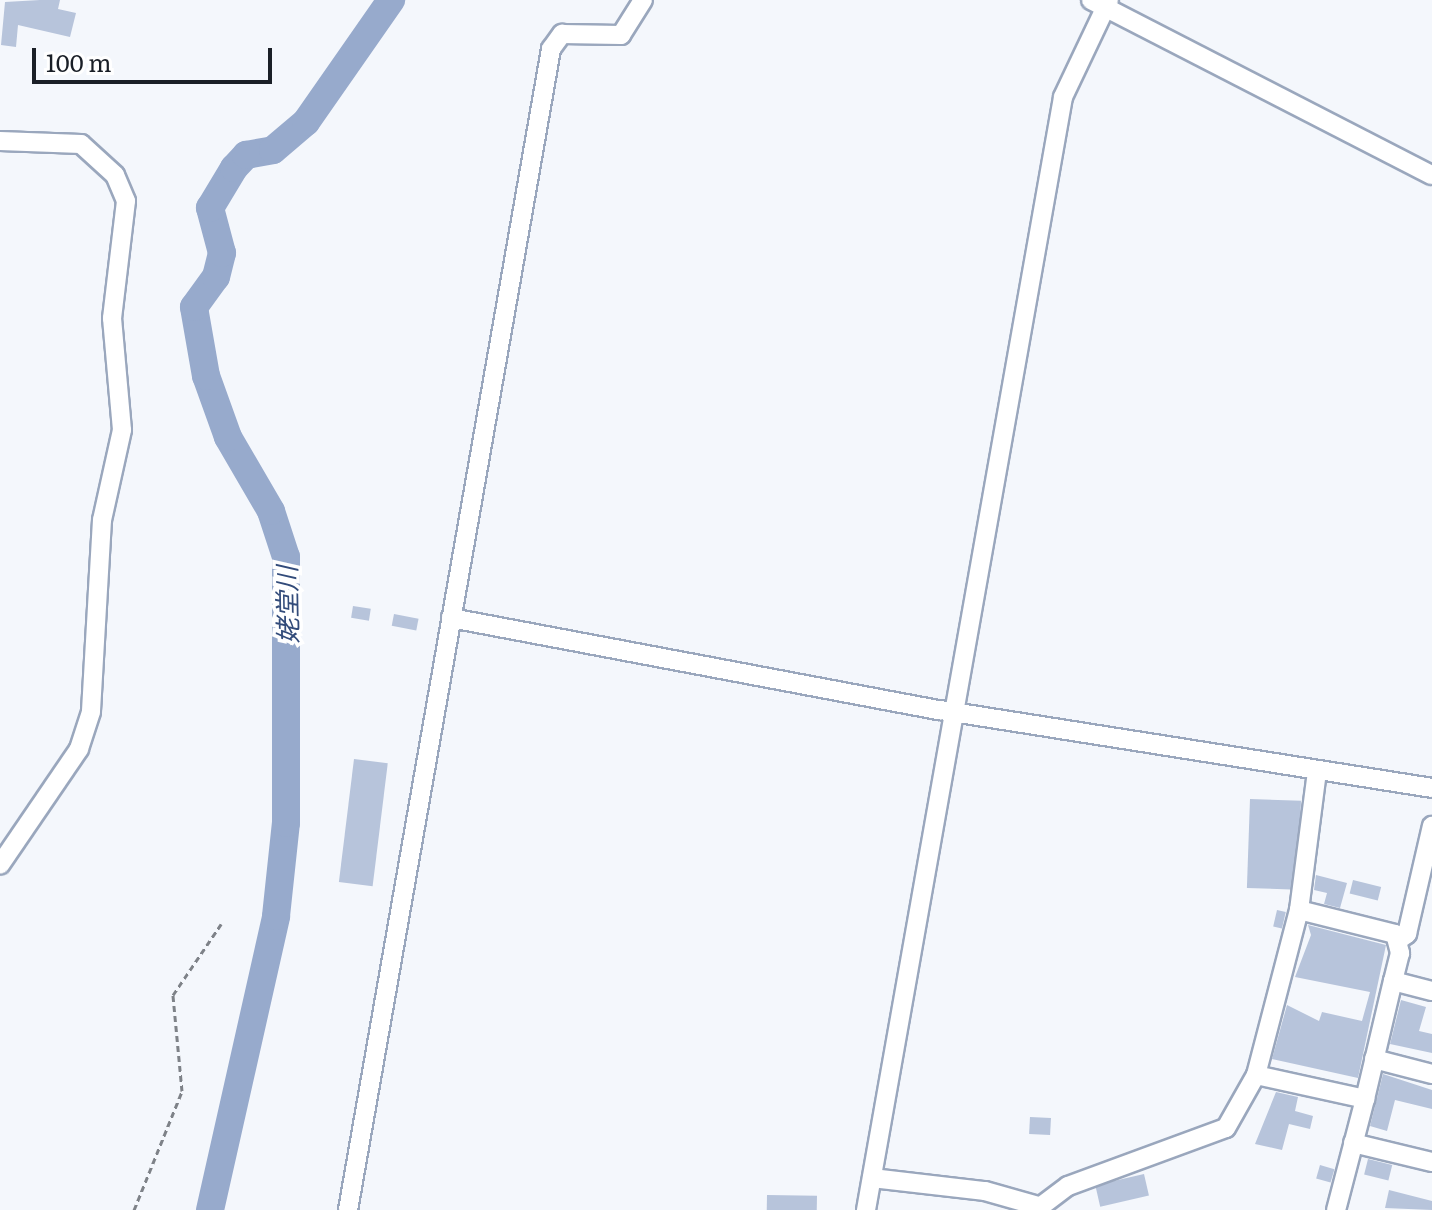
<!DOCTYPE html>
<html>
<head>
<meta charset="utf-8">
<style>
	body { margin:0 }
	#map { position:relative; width:1432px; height:1210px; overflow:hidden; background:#f4f7fc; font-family:Literata,"Noto Sans JP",serif }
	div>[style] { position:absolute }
	.river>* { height:28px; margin:-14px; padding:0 14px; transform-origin:14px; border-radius:14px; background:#97aacc }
	.building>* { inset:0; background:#b7c4db; transform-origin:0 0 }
	.path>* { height:3px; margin-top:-1.5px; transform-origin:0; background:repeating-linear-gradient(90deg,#7e8288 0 6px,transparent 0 10px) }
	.roads { filter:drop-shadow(2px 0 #9aa7bd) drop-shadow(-2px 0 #9aa7bd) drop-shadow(0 2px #9aa7bd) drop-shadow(0 -2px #9aa7bd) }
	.minor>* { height:18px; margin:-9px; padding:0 9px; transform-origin:9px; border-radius:9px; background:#fff }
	span { translate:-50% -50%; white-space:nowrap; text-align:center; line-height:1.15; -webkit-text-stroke:7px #fff; paint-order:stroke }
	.water-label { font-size:26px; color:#324b7a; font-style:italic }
	.scale { position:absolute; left:32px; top:48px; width:240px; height:36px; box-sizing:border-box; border:4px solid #1a1f27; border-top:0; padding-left:10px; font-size:24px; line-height:28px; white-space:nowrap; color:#1a1f27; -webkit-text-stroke:6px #fff; paint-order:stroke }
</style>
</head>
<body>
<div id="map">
	<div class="river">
		<i style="left:210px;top:1210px;width:301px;rotate:-77.3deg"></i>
		<i style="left:276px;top:916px;width:94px;rotate:-83.9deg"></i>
		<i style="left:286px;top:823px;width:266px;rotate:-90deg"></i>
		<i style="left:286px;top:557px;width:48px;rotate:-108.1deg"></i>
		<i style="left:271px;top:511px;width:86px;rotate:-120.2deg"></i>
		<i style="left:228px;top:437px;width:65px;rotate:-109.8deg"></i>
		<i style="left:206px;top:376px;width:70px;rotate:-99.9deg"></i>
		<i style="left:194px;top:307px;width:37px;rotate:-54deg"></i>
		<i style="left:216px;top:277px;width:25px;rotate:-76deg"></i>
		<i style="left:222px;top:253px;width:47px;rotate:-104.9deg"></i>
		<i style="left:210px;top:208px;width:47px;rotate:-59deg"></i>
		<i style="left:234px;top:168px;width:18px;rotate:-47deg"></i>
		<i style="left:246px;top:155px;width:27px;rotate:-10deg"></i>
		<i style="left:273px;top:150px;width:43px;rotate:-40.3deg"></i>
		<i style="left:306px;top:122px;width:149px;rotate:-55.1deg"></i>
	</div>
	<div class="building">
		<i style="clip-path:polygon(40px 0,60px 0,58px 9px,76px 13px,70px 37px,18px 25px,16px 47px,1px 45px,5px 2px)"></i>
		<i style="left:353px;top:606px;width:18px;height:12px;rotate:9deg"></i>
		<i style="left:394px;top:614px;width:25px;height:12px;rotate:11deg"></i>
		<i style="left:354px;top:759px;width:34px;height:124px;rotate:7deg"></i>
		<i style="left:1250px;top:799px;width:51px;height:89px;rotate:2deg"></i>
		<i style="clip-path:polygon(1316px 875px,1347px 883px,1340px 908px,1324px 904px,1327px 893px,1314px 890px)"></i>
		<i style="left:1353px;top:880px;width:29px;height:14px;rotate:14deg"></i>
		<i style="left:1277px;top:910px;width:9px;height:17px;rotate:13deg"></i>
		<i style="clip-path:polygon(1308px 925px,1386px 945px,1358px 1078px,1272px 1059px,1287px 1005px,1319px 1021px,1322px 1012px,1362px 1021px,1370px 992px,1295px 977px,1311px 935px)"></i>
		<i style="clip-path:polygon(1401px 1000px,1426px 1007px,1419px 1031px,1432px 1034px,1432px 1053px,1390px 1044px)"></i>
		<i style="clip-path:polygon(1383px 1074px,1432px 1090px,1432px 1109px,1395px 1100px,1387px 1131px,1370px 1126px)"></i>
		<i style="clip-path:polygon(1276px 1092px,1298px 1097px,1295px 1111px,1313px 1116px,1310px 1129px,1289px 1124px,1282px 1150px,1255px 1144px)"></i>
		<i style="left:1030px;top:1117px;width:21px;height:17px;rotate:3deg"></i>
		<i style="left:1368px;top:1159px;width:25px;height:16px;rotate:14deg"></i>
		<i style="left:1320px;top:1165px;width:15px;height:14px;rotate:16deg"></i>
		<i style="left:1144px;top:1174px;width:22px;height:50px;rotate:77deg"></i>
		<i style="clip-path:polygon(1389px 1190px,1432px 1201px,1432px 1210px,1385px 1208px)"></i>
		<i style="left:767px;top:1195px;width:50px;height:15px;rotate:1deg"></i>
	</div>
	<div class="path">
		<i style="left:134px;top:1210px;width:128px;rotate:-68deg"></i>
		<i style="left:182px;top:1091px;width:96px;rotate:-95.4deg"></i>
		<i style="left:173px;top:995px;width:86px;rotate:-55.9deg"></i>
	</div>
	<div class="roads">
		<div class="minor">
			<i style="left:1091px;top:0;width:383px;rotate:27.2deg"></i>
			<i style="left:0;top:141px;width:81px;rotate:2.1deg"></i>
			<i style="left:81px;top:144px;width:46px;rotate:42.4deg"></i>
			<i style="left:115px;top:175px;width:28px;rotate:67deg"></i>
			<i style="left:126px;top:201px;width:118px;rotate:96.8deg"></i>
			<i style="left:112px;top:318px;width:112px;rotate:84.9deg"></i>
			<i style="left:122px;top:430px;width:92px;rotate:102.5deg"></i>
			<i style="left:102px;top:520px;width:192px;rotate:93.3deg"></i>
			<i style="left:91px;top:712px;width:39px;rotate:108deg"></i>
			<i style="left:79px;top:749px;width:140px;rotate:124.3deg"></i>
			<i style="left:451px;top:618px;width:498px;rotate:10.7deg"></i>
			<i style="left:940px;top:710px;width:498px;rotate:9deg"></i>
			<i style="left:1299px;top:910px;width:99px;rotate:14deg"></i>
			<i style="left:1395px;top:934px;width:20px;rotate:75deg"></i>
			<i style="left:1400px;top:953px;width:29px;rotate:104deg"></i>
			<i style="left:1400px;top:939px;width:9px;rotate:-36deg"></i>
			<i style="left:1407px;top:934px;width:111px;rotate:-77deg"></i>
			<i style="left:1374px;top:1059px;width:60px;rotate:14.5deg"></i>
			<i style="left:1256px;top:1075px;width:112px;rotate:12.4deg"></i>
			<i style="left:1365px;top:1099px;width:115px;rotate:104.6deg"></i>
			<i style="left:1365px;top:1099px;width:121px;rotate:-76.7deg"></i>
			<i style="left:1393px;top:981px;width:40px;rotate:14.4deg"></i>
			<i style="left:1353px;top:1143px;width:81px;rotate:13.5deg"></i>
			<i style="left:872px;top:1178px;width:114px;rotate:6.6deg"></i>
			<i style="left:985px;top:1191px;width:55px;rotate:15.8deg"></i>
			<i style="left:348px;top:1210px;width:1179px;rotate:-80.08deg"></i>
			<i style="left:551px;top:49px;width:19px;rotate:-54deg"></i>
			<i style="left:562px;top:34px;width:59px;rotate:1deg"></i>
			<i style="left:621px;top:35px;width:41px;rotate:-57.8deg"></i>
			<i style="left:866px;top:1210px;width:1130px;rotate:-79.96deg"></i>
			<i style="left:1063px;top:97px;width:107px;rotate:-64.6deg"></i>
			<i style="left:1036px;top:1210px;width:40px;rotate:-37deg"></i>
			<i style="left:1068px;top:1186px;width:168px;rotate:-20.2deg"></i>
			<i style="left:1226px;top:1128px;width:61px;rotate:-60.5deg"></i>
			<i style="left:1256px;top:1075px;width:171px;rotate:-75.4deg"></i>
			<i style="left:1299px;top:910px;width:140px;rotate:-82.6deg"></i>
		</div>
	</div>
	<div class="water-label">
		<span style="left:286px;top:605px;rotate:-91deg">姥堂川</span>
	</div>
	<div class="scale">100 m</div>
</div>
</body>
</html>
